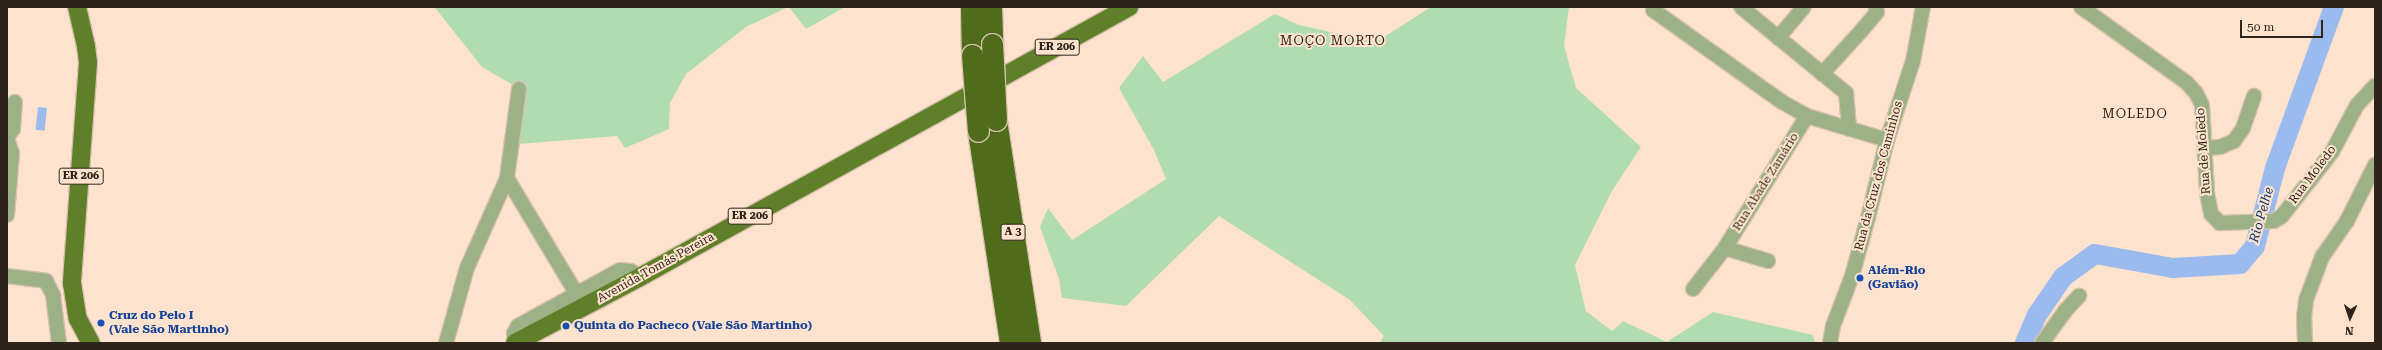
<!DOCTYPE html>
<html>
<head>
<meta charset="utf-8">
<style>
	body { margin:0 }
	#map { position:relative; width:2382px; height:350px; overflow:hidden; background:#fde3cd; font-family:"Roboto Serif",serif }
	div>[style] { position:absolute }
	.green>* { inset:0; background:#b1dcb1 }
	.water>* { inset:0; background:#9bbbee; transform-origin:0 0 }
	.river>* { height:20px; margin:-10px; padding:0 10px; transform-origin:10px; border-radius:10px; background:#9bbbee }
	.roads { filter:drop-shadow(1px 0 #d8c1ad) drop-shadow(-1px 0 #d8c1ad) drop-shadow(0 1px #d8c1ad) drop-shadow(0 -1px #d8c1ad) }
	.minor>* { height:14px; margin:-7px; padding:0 7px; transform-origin:7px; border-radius:7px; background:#9db186 }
	.major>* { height:18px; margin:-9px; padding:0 9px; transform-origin:9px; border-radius:9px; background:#5f8029 }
	.highway>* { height:21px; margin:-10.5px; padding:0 10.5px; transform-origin:10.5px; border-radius:10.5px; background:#4e6c19 }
	.bridges { filter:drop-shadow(1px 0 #d8c1ad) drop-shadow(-1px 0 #d8c1ad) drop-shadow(0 1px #d8c1ad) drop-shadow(0 -1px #d8c1ad) }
	.highway-bridge>* { height:21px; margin:-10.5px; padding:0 10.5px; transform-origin:10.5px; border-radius:10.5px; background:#4e6c19 }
	.dots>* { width:11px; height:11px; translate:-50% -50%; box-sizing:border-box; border:2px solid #fde3cd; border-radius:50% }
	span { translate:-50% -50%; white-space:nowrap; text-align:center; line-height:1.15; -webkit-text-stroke:4px #fde3cd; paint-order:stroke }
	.shield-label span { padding:1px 3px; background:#fde3cd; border:1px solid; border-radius:3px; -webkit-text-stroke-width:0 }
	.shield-label { font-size:11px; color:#2e241c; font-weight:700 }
	.street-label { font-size:12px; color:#2e241c }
	.transit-label { font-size:12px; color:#164399; font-weight:700 }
	.left { translate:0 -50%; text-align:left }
	.neighbourhood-label { font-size:13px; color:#2e241c; letter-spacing:1px }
	.water-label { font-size:13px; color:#0c316c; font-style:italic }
	.frame { position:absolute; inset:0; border:8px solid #2e241c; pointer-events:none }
	.north { position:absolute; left:2330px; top:298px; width:40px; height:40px; -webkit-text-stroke:3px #fde3cd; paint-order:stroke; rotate:183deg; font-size:11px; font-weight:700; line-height:16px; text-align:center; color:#2e241c }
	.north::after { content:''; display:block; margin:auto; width:14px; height:18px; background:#2e241c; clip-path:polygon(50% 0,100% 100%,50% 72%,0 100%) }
	.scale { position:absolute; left:2240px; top:20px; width:83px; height:18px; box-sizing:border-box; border:2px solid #2e241c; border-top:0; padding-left:5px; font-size:12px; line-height:14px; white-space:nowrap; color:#2e241c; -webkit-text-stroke:3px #fde3cd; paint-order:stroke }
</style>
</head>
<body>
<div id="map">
	<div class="green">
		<i style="clip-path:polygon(430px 7px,788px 7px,746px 27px,686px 74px,670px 103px,669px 129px,625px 148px,617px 136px,518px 144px,525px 92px,482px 67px,436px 9px)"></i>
		<i style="clip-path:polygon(789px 7px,845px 7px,806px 29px)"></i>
		<i style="clip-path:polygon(1431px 7px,1569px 7px,1564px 46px,1576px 88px,1641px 147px,1612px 191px,1575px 265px,1586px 311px,1612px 331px,1623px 321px,1667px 342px,1713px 312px,1813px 335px,1815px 343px,1380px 343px,1384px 336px,1350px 300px,1219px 216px,1126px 306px,1062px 298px,1059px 279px,1040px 227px,1048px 208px,1072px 240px,1166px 179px,1154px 150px,1119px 88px,1143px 56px,1163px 82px,1275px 14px,1299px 25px,1376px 42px)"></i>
	</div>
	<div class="water">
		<i style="left:38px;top:107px;width:9px;height:23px;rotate:6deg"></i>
	</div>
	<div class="river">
		<i style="left:2025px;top:343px;width:30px;rotate:-67deg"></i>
		<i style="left:2037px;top:315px;width:46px;rotate:-55.6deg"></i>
		<i style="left:2063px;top:277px;width:39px;rotate:-36deg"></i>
		<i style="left:2095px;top:254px;width:79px;rotate:10.2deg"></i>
		<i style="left:2173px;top:268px;width:67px;rotate:-3.4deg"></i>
		<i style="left:2240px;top:264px;width:23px;rotate:-50deg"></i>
		<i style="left:2255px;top:246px;width:81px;rotate:-75.6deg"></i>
		<i style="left:2275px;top:168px;width:171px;rotate:-69.9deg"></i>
	</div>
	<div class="roads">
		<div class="minor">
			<i style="left:1741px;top:7px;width:136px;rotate:39.3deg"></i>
			<i style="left:1846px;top:93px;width:36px;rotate:85deg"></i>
			<i style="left:2081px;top:7px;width:130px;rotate:35.6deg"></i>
			<i style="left:2187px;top:83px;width:13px;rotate:48deg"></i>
			<i style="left:2196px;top:93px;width:13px;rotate:63deg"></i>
			<i style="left:2202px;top:105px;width:88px;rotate:86.7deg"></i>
			<i style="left:2207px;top:193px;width:21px;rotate:79deg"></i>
			<i style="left:2211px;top:214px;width:13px;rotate:45deg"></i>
			<i style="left:2220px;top:223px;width:54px;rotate:-2.1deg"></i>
			<i style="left:2274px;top:221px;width:9px;rotate:-32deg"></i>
			<i style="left:2282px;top:216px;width:81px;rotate:-52deg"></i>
			<i style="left:2332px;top:152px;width:53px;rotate:-62deg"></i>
			<i style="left:2357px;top:105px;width:26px;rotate:-47deg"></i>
			<i style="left:1653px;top:10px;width:158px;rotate:35.5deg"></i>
			<i style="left:1782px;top:102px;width:29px;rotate:29deg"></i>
			<i style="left:1807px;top:116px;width:84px;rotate:16.7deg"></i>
			<i style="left:1778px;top:38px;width:40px;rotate:-50deg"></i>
			<i style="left:1822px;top:74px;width:59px;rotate:-47.7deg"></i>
			<i style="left:1862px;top:30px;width:23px;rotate:-50deg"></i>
			<i style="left:1877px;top:12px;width:5px;rotate:-101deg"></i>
			<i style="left:519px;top:89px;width:90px;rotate:97.7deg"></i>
			<i style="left:507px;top:178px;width:134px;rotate:59deg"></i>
			<i style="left:7px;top:137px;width:10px;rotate:-53deg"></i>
			<i style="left:13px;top:129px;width:27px;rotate:-86deg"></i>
			<i style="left:7px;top:138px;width:16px;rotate:72deg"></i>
			<i style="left:12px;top:153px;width:62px;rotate:94.6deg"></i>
			<i style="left:2206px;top:148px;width:14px;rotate:-4deg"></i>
			<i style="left:2220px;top:147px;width:15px;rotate:-23deg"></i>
			<i style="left:2234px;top:141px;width:16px;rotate:-55deg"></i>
			<i style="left:2243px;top:128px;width:34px;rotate:-71deg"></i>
			<i style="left:1725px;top:248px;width:45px;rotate:16.8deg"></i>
			<i style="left:7px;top:276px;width:39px;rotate:7deg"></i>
			<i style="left:46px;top:281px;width:16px;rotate:63deg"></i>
			<i style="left:53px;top:295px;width:48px;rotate:82.9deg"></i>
			<i style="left:1693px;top:289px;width:52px;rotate:-52deg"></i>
			<i style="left:1725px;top:248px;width:155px;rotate:-58.2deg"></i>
			<i style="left:446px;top:343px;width:78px;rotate:-74.4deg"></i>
			<i style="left:467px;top:268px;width:98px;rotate:-66deg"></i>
			<i style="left:514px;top:343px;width:10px;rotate:-90deg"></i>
			<i style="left:514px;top:333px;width:8px;rotate:-60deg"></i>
			<i style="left:518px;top:326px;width:116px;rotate:-28.8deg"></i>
			<i style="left:620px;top:270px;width:11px;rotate:5deg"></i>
			<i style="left:631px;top:271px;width:11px;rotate:34deg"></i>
			<i style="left:1830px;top:343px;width:17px;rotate:-80deg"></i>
			<i style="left:1833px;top:326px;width:53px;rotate:-69.2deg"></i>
			<i style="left:1852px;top:276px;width:60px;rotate:-74.6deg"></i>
			<i style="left:1868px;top:218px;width:80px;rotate:-76.3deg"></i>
			<i style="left:1887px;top:140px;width:83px;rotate:-71.8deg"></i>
			<i style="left:1913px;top:61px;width:55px;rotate:-79.5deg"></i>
			<i style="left:2042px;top:343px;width:39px;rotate:-54deg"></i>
			<i style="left:2065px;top:311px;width:21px;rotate:-47deg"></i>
			<i style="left:2305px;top:343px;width:26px;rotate:-92deg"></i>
			<i style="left:2304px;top:317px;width:17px;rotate:-83deg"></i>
			<i style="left:2306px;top:300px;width:46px;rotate:-69.6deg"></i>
			<i style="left:2322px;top:257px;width:44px;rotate:-55.2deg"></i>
			<i style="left:2347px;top:221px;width:63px;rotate:-63.4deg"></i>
		</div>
		<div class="major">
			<i style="left:77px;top:7px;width:40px;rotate:77deg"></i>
			<i style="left:86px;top:46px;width:17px;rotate:83deg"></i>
			<i style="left:88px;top:63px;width:221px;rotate:94.2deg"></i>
			<i style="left:72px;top:283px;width:36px;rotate:81deg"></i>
			<i style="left:78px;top:319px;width:27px;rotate:62deg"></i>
			<i style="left:515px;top:343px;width:141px;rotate:-27.8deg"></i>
			<i style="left:640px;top:277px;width:559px;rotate:-28.91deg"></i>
		</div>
		<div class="highway">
			<i style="left:971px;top:7px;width:48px;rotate:88.8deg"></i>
			<i style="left:991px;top:7px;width:37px;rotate:88deg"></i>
			<i style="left:996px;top:120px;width:226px;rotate:81.3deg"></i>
			<i style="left:978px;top:131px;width:214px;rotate:81.4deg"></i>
		</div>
	</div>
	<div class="bridges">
		<div class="highway-bridge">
			<i style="left:992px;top:44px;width:76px;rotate:87deg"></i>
			<i style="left:972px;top:55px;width:76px;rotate:85.5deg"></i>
		</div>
	</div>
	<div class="dots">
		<i style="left:1860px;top:278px;background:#1a4fb4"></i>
		<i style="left:101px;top:323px;background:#1a4fb4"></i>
		<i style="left:566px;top:326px;background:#1a4fb4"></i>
	</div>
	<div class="shield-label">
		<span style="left:1057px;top:47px">ER 206</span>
		<span style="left:81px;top:176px">ER 206</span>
		<span style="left:750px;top:216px">ER 206</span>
		<span style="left:1013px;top:232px">A 3</span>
	</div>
	<div class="street-label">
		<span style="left:2204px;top:151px;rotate:-94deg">Rua de Moledo</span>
		<span style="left:2313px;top:175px;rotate:-53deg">Rua Moledo</span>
		<span style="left:1879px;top:176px;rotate:-75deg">Rua da Cruz dos Caminhos</span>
		<span style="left:1766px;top:182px;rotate:-58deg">Rua Abade Zamário</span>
		<span style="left:656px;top:268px;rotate:-29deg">Avenida Tomás Pereira</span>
	</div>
	<div class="transit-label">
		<span class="left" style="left:1868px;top:278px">Além-Rio<br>(Gavião)</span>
		<span class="left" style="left:109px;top:323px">Cruz do Pelo I<br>(Vale São Martinho)</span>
		<span class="left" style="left:574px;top:326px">Quinta do Pacheco (Vale São Martinho)</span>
	</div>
	<div class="neighbourhood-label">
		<span style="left:1333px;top:41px">MOÇO MORTO</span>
		<span style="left:2135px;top:114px">MOLEDO</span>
	</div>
	<div class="water-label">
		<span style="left:2262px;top:215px;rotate:-74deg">Rio Pelhe</span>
	</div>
	<div class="frame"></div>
	<div class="north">N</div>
	<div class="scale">50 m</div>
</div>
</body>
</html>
